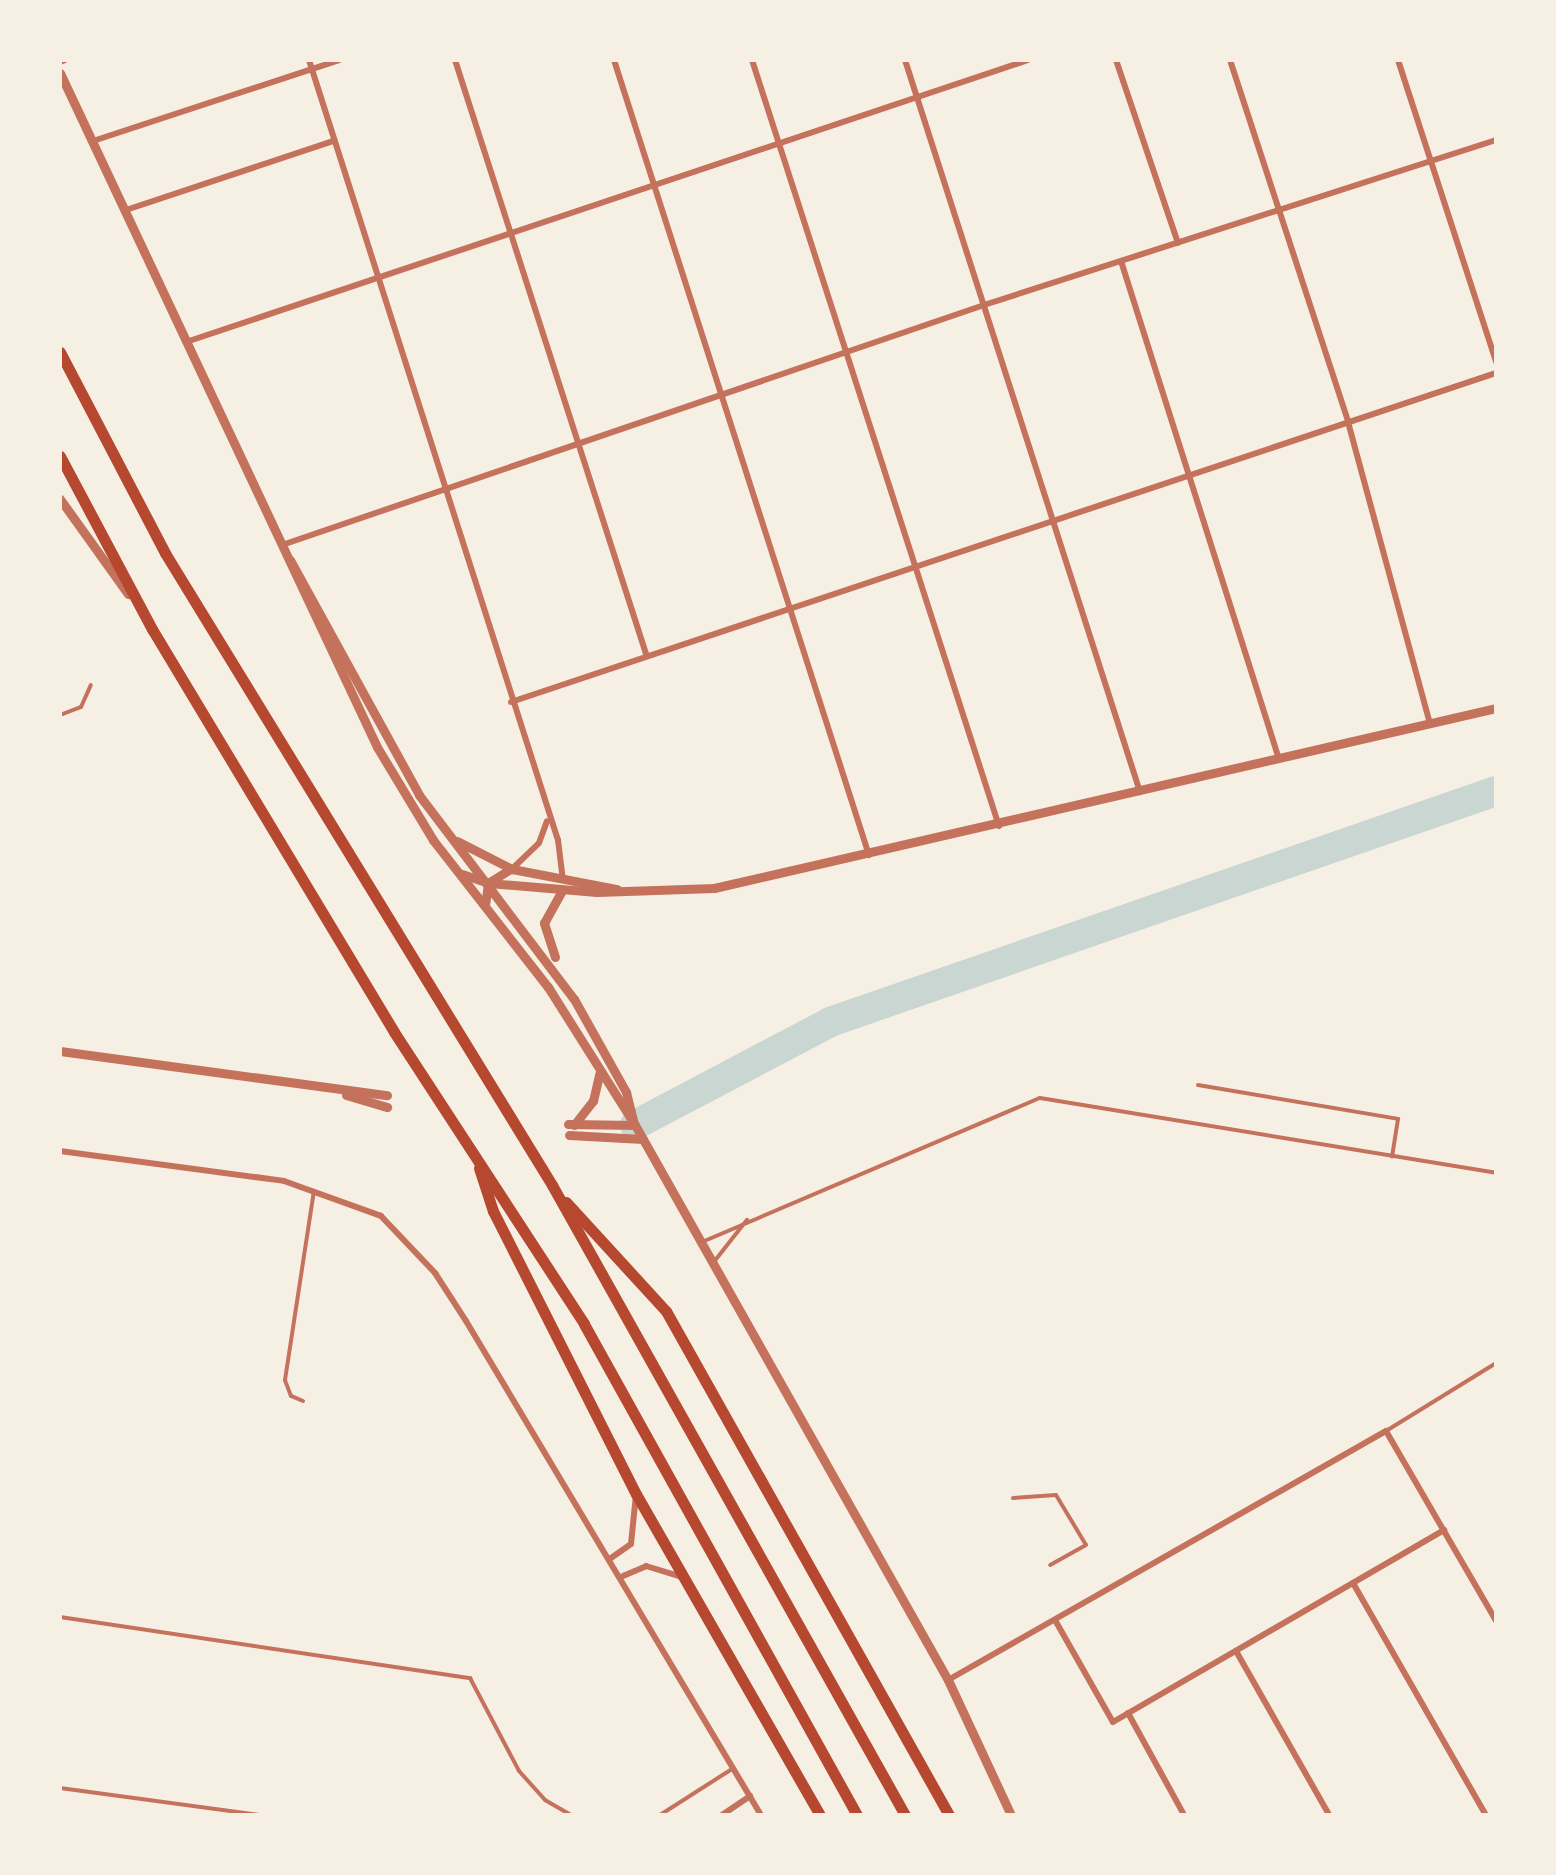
<!DOCTYPE html>
<html>
<head>
<meta charset="utf-8">
<style>
	body { margin:0 }
	#map { position:relative; width:1556px; height:1875px; overflow:hidden; background:#f6efe4; font-family:Mulish,sans-serif }
	div>[style] { position:absolute }
	.river>* { height:30px; margin:-15px; padding:0 15px; transform-origin:15px; border-radius:15px; background:#c9d6d2 }
	.service>* { height:4px; margin:-2px; padding:0 2px; transform-origin:2px; border-radius:2px; background:#c5725c }
	.minor>* { height:6px; margin:-3px; padding:0 3px; transform-origin:3px; border-radius:3px; background:#c5725c }
	.tertiary>* { height:9px; margin:-4.5px; padding:0 4.5px; transform-origin:4.5px; border-radius:4.5px; background:#c5725c }
	.trunk>* { height:11px; margin:-5.5px; padding:0 5.5px; transform-origin:5.5px; border-radius:5.5px; background:#b5482f }
	span { translate:-50% -50%; white-space:nowrap; text-align:center; line-height:1.15; -webkit-text-stroke:9px #f6efe4; paint-order:stroke }
	.frame { position:absolute; inset:0; border:62px solid #f6efe4; pointer-events:none }
</style>
</head>
<body>
<div id="map">
	<div class="river">
		<i style="left:635px;top:1125px;width:221px;rotate:-27.8deg"></i>
		<i style="left:830px;top:1022px;width:705px;rotate:-19.13deg"></i>
	</div>
	<div class="service">
		<i style="left:60px;top:715px;width:22px;rotate:-21deg"></i>
		<i style="left:81px;top:707px;width:24px;rotate:-66deg"></i>
		<i style="left:1198px;top:1085px;width:203px;rotate:9.6deg"></i>
		<i style="left:1398px;top:1119px;width:38px;rotate:99deg"></i>
		<i style="left:702px;top:1242px;width:367px;rotate:-23.1deg"></i>
		<i style="left:1040px;top:1098px;width:462px;rotate:9.3deg"></i>
		<i style="left:713px;top:1263px;width:55px;rotate:-51.7deg"></i>
		<i style="left:303px;top:1401px;width:13px;rotate:-157deg"></i>
		<i style="left:291px;top:1396px;width:17px;rotate:-111deg"></i>
		<i style="left:285px;top:1380px;width:191px;rotate:-81.3deg"></i>
		<i style="left:1386px;top:1431px;width:129px;rotate:-31.7deg"></i>
		<i style="left:1013px;top:1498px;width:43px;rotate:-4deg"></i>
		<i style="left:1056px;top:1495px;width:58px;rotate:59deg"></i>
		<i style="left:1086px;top:1545px;width:41px;rotate:150.9deg"></i>
		<i style="left:60px;top:1617px;width:415px;rotate:8.5deg"></i>
		<i style="left:470px;top:1678px;width:105px;rotate:62.2deg"></i>
		<i style="left:519px;top:1771px;width:39px;rotate:48deg"></i>
		<i style="left:545px;top:1800px;width:30px;rotate:30deg"></i>
		<i style="left:60px;top:1788px;width:203px;rotate:7.7deg"></i>
		<i style="left:660px;top:1815px;width:85px;rotate:-32.6deg"></i>
	</div>
	<div class="minor">
		<i style="left:309px;top:60px;width:819px;rotate:72.3deg"></i>
		<i style="left:558px;top:840px;width:39px;rotate:83deg"></i>
		<i style="left:455px;top:60px;width:624px;rotate:72.17deg"></i>
		<i style="left:614px;top:60px;width:835px;rotate:72.22deg"></i>
		<i style="left:752px;top:60px;width:805px;rotate:72.13deg"></i>
		<i style="left:905px;top:60px;width:769px;rotate:72.2deg"></i>
		<i style="left:1116px;top:60px;width:193px;rotate:71.3deg"></i>
		<i style="left:1230px;top:60px;width:381px;rotate:71.9deg"></i>
		<i style="left:1348px;top:422px;width:313px;rotate:74.8deg"></i>
		<i style="left:1398px;top:60px;width:318px;rotate:72deg"></i>
		<i style="left:60px;top:62px;width:5px;rotate:-22deg"></i>
		<i style="left:93px;top:141px;width:259px;rotate:-18.2deg"></i>
		<i style="left:126px;top:210px;width:218px;rotate:-18.4deg"></i>
		<i style="left:1121px;top:261px;width:522px;rotate:72.4deg"></i>
		<i style="left:189px;top:341px;width:885px;rotate:-18.52deg"></i>
		<i style="left:282px;top:545px;width:742px;rotate:-18.87deg"></i>
		<i style="left:984px;top:305px;width:538px;rotate:-17.86deg"></i>
		<i style="left:511px;top:702px;width:1038px;rotate:-18.47deg"></i>
		<i style="left:512px;top:869px;width:37px;rotate:-44deg"></i>
		<i style="left:539px;top:843px;width:23px;rotate:-70deg"></i>
		<i style="left:60px;top:1151px;width:226px;rotate:7.6deg"></i>
		<i style="left:284px;top:1181px;width:103px;rotate:19.8deg"></i>
		<i style="left:381px;top:1216px;width:79px;rotate:46.5deg"></i>
		<i style="left:435px;top:1273px;width:57px;rotate:57.1deg"></i>
		<i style="left:466px;top:1321px;width:575px;rotate:59.16deg"></i>
		<i style="left:611px;top:1558px;width:24px;rotate:-35deg"></i>
		<i style="left:631px;top:1544px;width:49px;rotate:-84.2deg"></i>
		<i style="left:623px;top:1576px;width:25px;rotate:-23deg"></i>
		<i style="left:646px;top:1566px;width:39px;rotate:17deg"></i>
		<i style="left:1353px;top:1583px;width:267px;rotate:60.2deg"></i>
		<i style="left:1055px;top:1620px;width:117px;rotate:60.4deg"></i>
		<i style="left:1113px;top:1722px;width:383px;rotate:-30.1deg"></i>
		<i style="left:1236px;top:1651px;width:189px;rotate:60.4deg"></i>
		<i style="left:948px;top:1680px;width:504px;rotate:-29.62deg"></i>
		<i style="left:1386px;top:1431px;width:220px;rotate:59.9deg"></i>
		<i style="left:1128px;top:1713px;width:116px;rotate:61.2deg"></i>
		<i style="left:722px;top:1815px;width:34px;rotate:-34deg"></i>
	</div>
	<div class="tertiary">
		<i style="left:60px;top:73px;width:745px;rotate:64.81deg"></i>
		<i style="left:377px;top:747px;width:109px;rotate:58.9deg"></i>
		<i style="left:433px;top:840px;width:187px;rotate:52deg"></i>
		<i style="left:548px;top:987px;width:163px;rotate:57.8deg"></i>
		<i style="left:635px;top:1125px;width:637px;rotate:60.58deg"></i>
		<i style="left:948px;top:1680px;width:149px;rotate:65deg"></i>
		<i style="left:60px;top:499px;width:117px;rotate:54.4deg"></i>
		<i style="left:290px;top:560px;width:268px;rotate:61.2deg"></i>
		<i style="left:419px;top:795px;width:256px;rotate:52.8deg"></i>
		<i style="left:574px;top:999px;width:107px;rotate:60.8deg"></i>
		<i style="left:626px;top:1092px;width:32px;rotate:76deg"></i>
		<i style="left:457px;top:841px;width:62px;rotate:27deg"></i>
		<i style="left:512px;top:869px;width:107px;rotate:10.8deg"></i>
		<i style="left:462px;top:874px;width:28px;rotate:19deg"></i>
		<i style="left:488px;top:883px;width:109px;rotate:4.7deg"></i>
		<i style="left:597px;top:892px;width:117px;rotate:-2deg"></i>
		<i style="left:714px;top:888px;width:802px;rotate:-12.96deg"></i>
		<i style="left:485px;top:905px;width:22px;rotate:-82deg"></i>
		<i style="left:488px;top:883px;width:25px;rotate:-32deg"></i>
		<i style="left:555px;top:957px;width:36px;rotate:-108deg"></i>
		<i style="left:544px;top:923px;width:38px;rotate:-61deg"></i>
		<i style="left:60px;top:1051px;width:330px;rotate:7.7deg"></i>
		<i style="left:346px;top:1095px;width:43px;rotate:16.3deg"></i>
		<i style="left:568px;top:1124px;width:67px;rotate:0.9deg"></i>
		<i style="left:574px;top:1125px;width:31px;rotate:-52deg"></i>
		<i style="left:593px;top:1101px;width:28px;rotate:-77deg"></i>
		<i style="left:569px;top:1135px;width:74px;rotate:3.1deg"></i>
	</div>
	<div class="trunk">
		<i style="left:60px;top:352px;width:227px;rotate:62.4deg"></i>
		<i style="left:165px;top:553px;width:741px;rotate:58.52deg"></i>
		<i style="left:552px;top:1185px;width:722px;rotate:60.74deg"></i>
		<i style="left:60px;top:456px;width:196px;rotate:62deg"></i>
		<i style="left:152px;top:629px;width:470px;rotate:59deg"></i>
		<i style="left:394px;top:1032px;width:348px;rotate:56.9deg"></i>
		<i style="left:584px;top:1324px;width:562px;rotate:60.93deg"></i>
		<i style="left:479px;top:1168px;width:45px;rotate:72deg"></i>
		<i style="left:493px;top:1211px;width:317px;rotate:63.2deg"></i>
		<i style="left:636px;top:1494px;width:370px;rotate:60.2deg"></i>
		<i style="left:566px;top:1202px;width:148px;rotate:47.5deg"></i>
		<i style="left:666px;top:1311px;width:578px;rotate:60.69deg"></i>
	</div>
	<div class="frame"></div>
</div>
</body>
</html>
